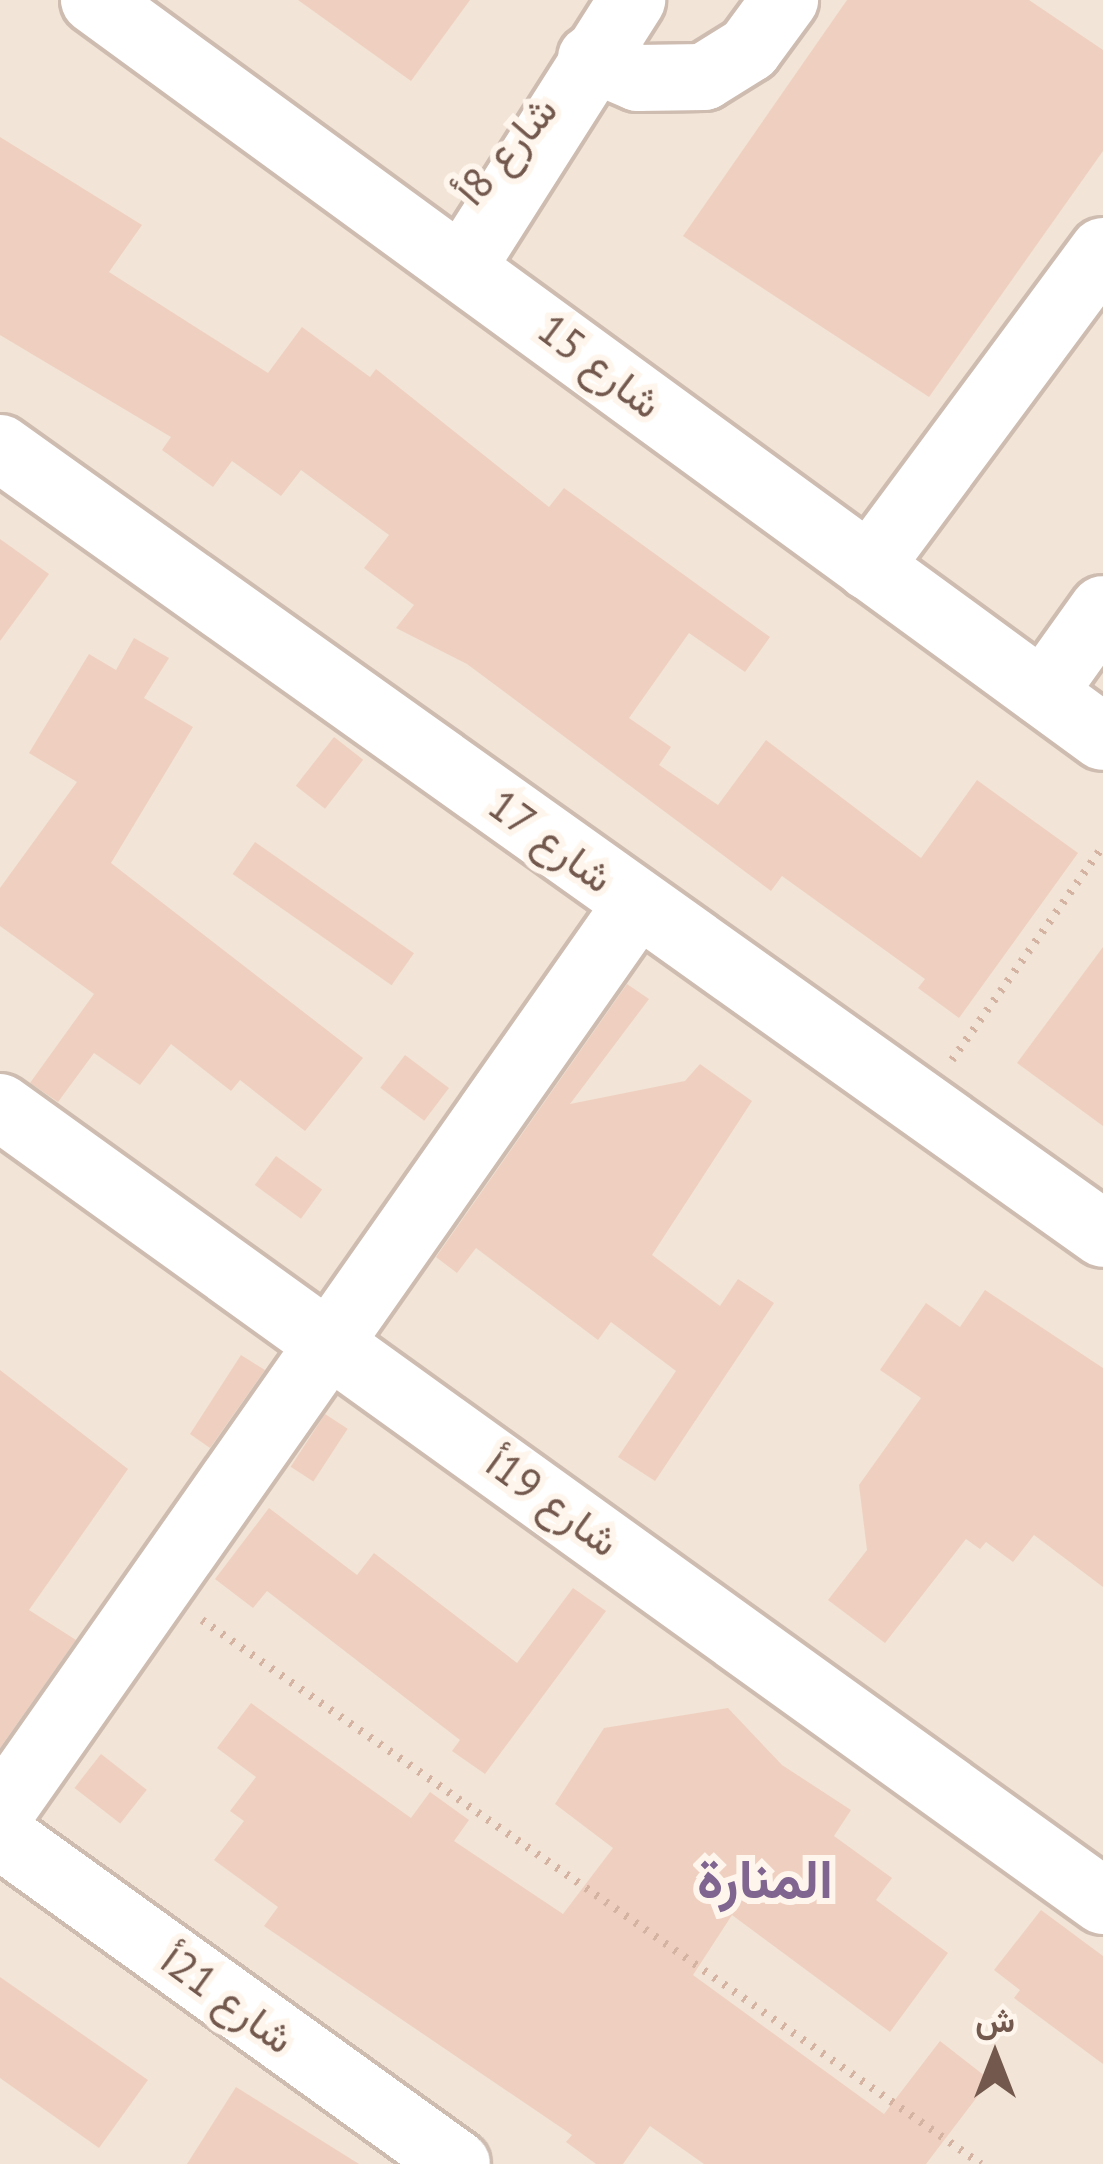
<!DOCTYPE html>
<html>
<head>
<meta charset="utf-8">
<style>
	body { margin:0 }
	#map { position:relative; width:1103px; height:2164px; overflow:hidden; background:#fbf2e7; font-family:"PT Sans",Vazirmatn,sans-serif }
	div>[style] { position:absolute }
	.residential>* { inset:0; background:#f2e4d6; transform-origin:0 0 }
	.building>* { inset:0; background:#efd0c0; transform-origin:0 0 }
	.path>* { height:8px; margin-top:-4px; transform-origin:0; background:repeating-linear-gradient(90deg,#d4b3a3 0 3px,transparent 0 12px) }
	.roads { filter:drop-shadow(3px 0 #cebcb1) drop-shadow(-3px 0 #cebcb1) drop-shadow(0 3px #cebcb1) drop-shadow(0 -3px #cebcb1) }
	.minor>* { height:66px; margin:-33px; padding:0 33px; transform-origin:33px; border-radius:33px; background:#fff }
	span { translate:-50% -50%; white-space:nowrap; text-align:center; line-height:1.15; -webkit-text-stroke:12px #fef6ed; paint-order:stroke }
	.street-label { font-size:42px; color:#73584d }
	.district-label { font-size:54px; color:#7f658f; font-weight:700 }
	.north { position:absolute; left:935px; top:1996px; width:120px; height:120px; -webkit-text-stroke:9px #fef6ed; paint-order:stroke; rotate:0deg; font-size:33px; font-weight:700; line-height:48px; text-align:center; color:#73584d }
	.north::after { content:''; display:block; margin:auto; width:42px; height:54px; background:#73584d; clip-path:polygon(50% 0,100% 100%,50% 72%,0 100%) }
</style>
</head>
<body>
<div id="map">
	<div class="residential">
		<i style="left:0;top:0;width:1103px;height:2164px"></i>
	</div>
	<div class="building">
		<i style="clip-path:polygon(298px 0,470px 0,411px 81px)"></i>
		<i style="clip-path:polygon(847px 0,1029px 0,1103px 50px,1103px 151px,929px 397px,683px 236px)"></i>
		<i style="clip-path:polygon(0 137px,142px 225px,109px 272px,268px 373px,302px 327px,370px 377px,376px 369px,549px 507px,564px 488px,770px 637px,745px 672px,689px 633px,629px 718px,671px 747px,659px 765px,718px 805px,766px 740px,921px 858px,977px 780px,1078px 853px,959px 1018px,918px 988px,925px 979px,782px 876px,771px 891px,467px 664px,396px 628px,414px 605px,364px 568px,389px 535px,301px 470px,281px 496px,232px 461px,213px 487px,162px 450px,171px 437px,0 335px)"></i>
		<i style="clip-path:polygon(0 539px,49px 574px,0 641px)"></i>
		<i style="clip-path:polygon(134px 638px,169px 658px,144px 698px,193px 727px,111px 863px,363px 1058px,305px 1131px,240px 1080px,231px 1091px,171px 1044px,140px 1085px,94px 1053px,58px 1102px,30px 1083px,94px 994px,0 926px,0 888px,77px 782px,29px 753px,89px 654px,116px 670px)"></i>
		<i style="left:334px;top:737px;width:37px;height:62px;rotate:38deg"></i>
		<i style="left:255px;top:842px;width:194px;height:39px;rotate:35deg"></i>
		<i style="clip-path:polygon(1103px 947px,1103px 1126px,1017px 1063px)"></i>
		<i style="clip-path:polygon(627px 984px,649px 999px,570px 1104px,685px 1081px,700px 1064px,752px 1101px,652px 1255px,720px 1306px,738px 1279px,774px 1303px,655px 1481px,618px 1457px,676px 1371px,611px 1322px,598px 1340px,476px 1248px,457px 1273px,436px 1257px)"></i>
		<i style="left:405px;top:1055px;width:55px;height:41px;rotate:37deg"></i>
		<i style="left:276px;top:1156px;width:57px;height:36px;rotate:36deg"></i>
		<i style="clip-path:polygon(985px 1290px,1103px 1368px,1103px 1587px,1034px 1535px,1013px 1562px,986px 1542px,980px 1549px,966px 1539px,885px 1643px,828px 1600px,867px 1550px,859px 1485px,921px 1398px,880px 1370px,926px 1303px,960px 1327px)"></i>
		<i style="clip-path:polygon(241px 1355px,265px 1370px,210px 1448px,190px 1434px)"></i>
		<i style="clip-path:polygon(0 1370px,128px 1469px,29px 1610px,76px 1640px,0 1748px)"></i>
		<i style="left:325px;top:1414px;width:27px;height:63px;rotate:33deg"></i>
		<i style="clip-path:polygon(269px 1508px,357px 1575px,374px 1553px,517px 1663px,573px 1588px,606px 1611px,485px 1774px,452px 1751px,460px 1740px,267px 1591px,253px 1608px,215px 1579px)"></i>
		<i style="clip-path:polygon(251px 1703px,411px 1818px,430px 1792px,469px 1820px,454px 1841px,563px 1914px,613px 1848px,555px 1804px,604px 1728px,728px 1708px,782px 1765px,851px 1810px,834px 1836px,892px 1878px,876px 1900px,948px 1953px,890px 2032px,732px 1915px,693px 1975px,884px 2114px,940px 2041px,990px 2080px,926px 2164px,704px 2164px,650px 2126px,623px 2164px,596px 2164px,566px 2142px,572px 2135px,264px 1926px,278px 1907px,214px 1860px,244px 1821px,230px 1811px,256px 1777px,217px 1748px)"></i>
		<i style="left:101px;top:1754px;width:58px;height:43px;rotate:38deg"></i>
		<i style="clip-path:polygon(1041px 1910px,1103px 1956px,1103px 2064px,1014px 1998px,1020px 1990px,994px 1970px)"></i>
		<i style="clip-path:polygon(0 1977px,148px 2080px,99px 2148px,0 2078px)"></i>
		<i style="clip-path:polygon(236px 2087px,359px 2164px,187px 2164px)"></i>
	</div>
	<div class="path">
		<i style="left:952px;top:1060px;width:262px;rotate:-54.8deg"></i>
		<i style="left:202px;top:1620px;width:950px;rotate:34.93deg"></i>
	</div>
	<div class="roads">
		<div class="minor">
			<i style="left:94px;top:0;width:1249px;rotate:36.15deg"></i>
			<i style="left:591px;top:58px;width:51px;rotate:23.1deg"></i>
			<i style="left:638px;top:78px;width:66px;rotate:-0.9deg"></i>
			<i style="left:704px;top:77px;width:53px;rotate:-31.9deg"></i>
			<i style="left:749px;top:49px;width:61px;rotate:-53.7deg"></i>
			<i style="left:464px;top:265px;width:314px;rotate:-57.6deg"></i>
			<i style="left:0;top:448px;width:1354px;rotate:35.47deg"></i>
			<i style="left:869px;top:567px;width:393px;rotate:-53.5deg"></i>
			<i style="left:1043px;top:693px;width:103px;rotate:-54.5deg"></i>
			<i style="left:0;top:1107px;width:1359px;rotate:35.75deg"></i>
			<i style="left:0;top:1813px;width:1111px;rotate:-54.97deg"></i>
			<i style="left:0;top:1835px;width:563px;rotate:35.75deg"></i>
		</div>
	</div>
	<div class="street-label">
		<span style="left:506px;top:150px;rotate:-49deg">شارع 8أ</span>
		<span style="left:600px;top:366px;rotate:37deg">شارع 15</span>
		<span style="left:551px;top:841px;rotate:36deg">شارع 17</span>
		<span style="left:553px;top:1502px;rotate:36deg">شارع 19أ</span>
		<span style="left:228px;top:1999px;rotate:36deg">شارع 21أ</span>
	</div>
	<div class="district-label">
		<span style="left:765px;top:1878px">المنارة</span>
	</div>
	<div class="north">ش</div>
</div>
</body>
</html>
